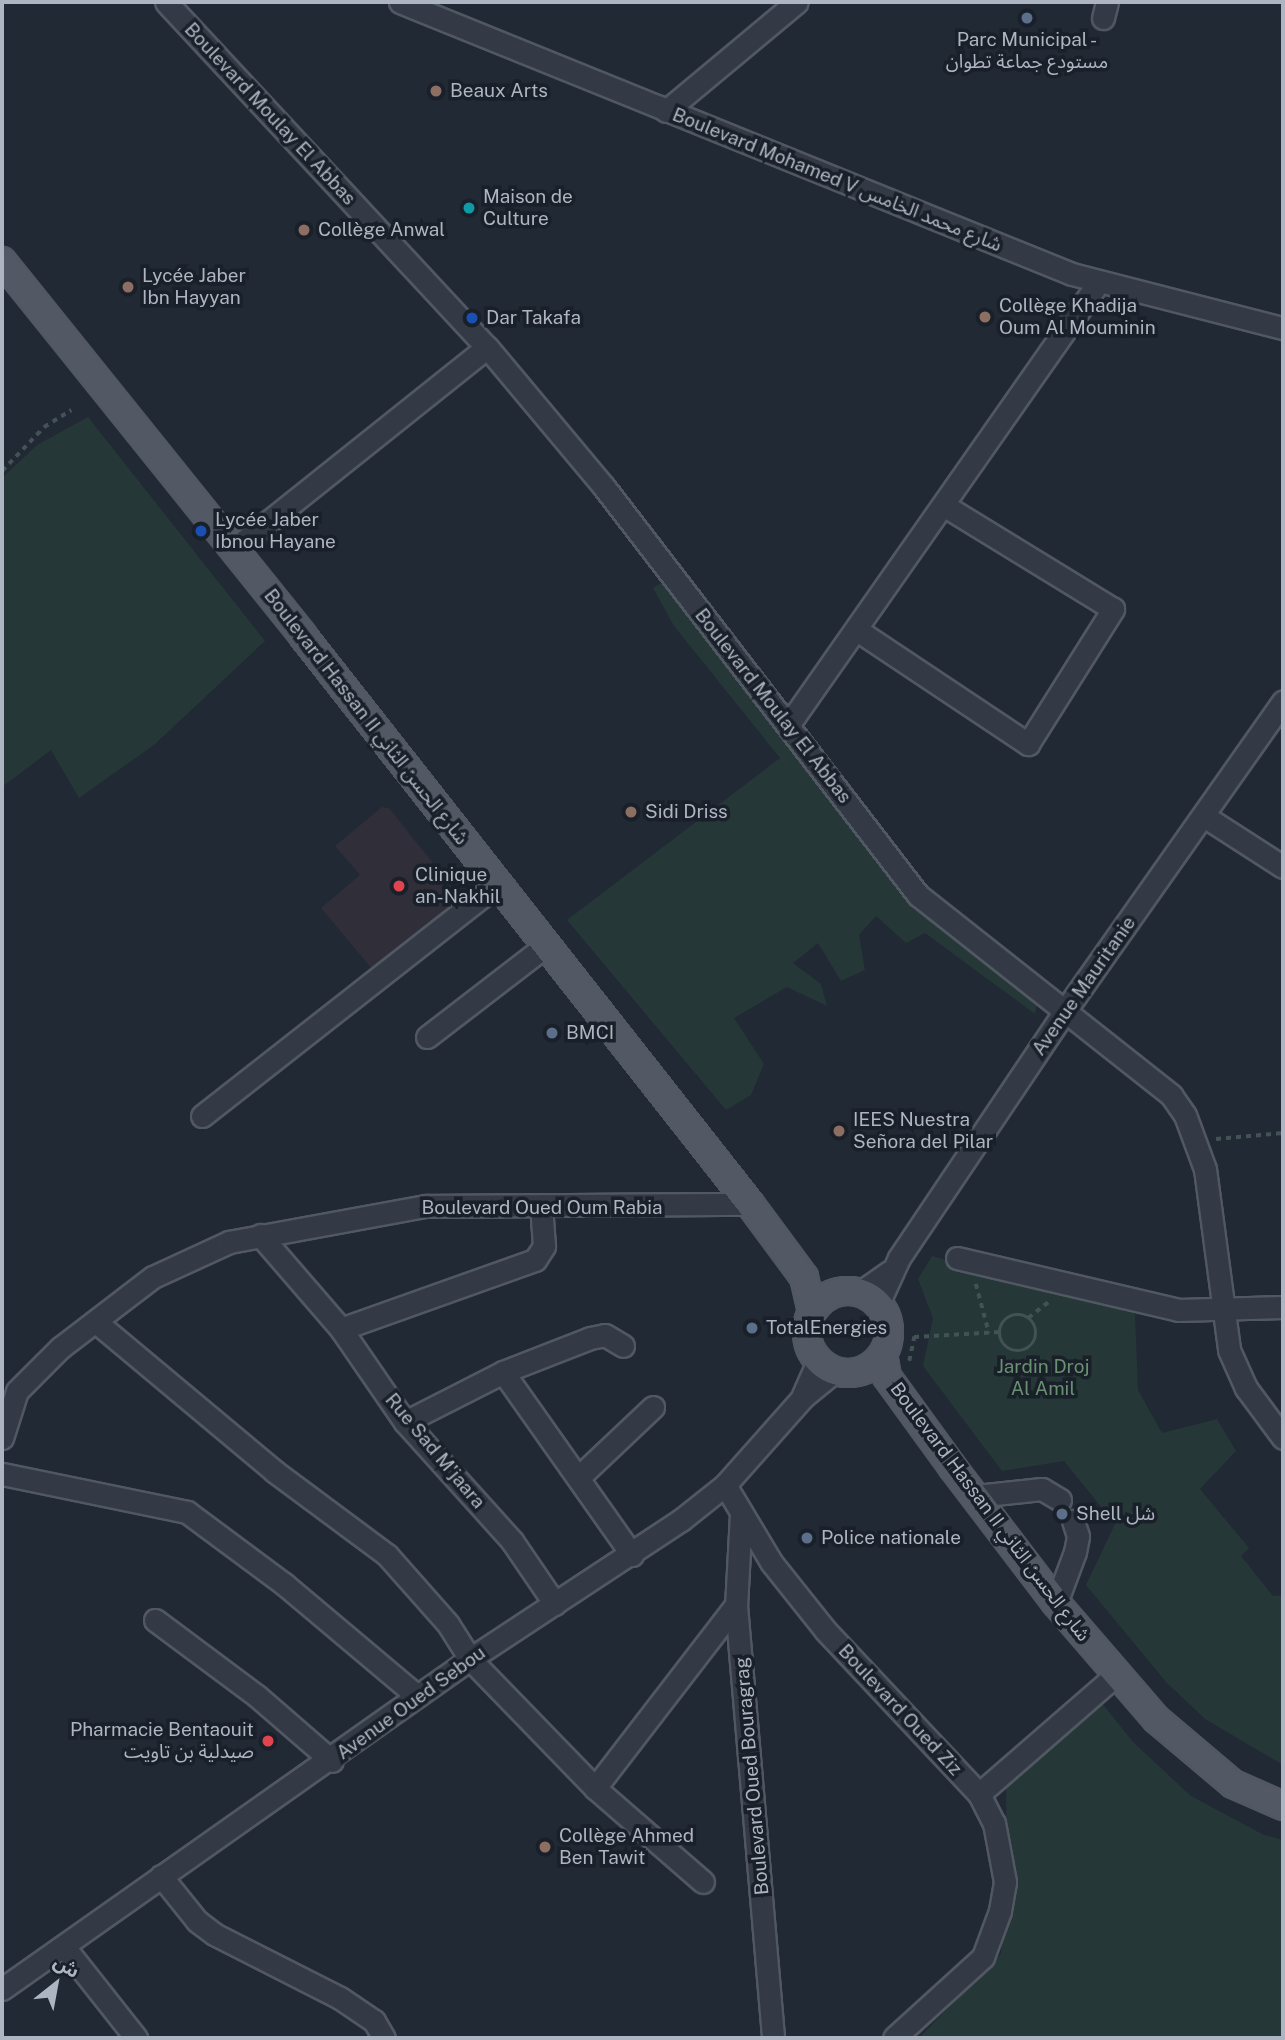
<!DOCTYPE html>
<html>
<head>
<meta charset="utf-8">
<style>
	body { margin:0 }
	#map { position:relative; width:1285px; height:2040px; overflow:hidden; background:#212934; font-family:"Public Sans","Noto Sans Arabic",sans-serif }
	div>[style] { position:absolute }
	.medical>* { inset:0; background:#302e39 }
	.green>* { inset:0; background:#253737 }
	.path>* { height:3.5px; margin-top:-1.75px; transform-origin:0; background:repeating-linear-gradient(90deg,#425255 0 5px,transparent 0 10px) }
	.path>.ring { margin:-1.75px; padding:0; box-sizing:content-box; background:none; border:3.5px solid #425255; border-radius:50% }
	.roads { filter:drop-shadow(2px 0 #515863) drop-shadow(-2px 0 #515863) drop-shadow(0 2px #515863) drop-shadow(0 -2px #515863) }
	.minor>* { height:21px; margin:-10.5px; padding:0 10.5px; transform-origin:10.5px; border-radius:10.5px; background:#343a45 }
	.major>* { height:26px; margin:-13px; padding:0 13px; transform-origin:13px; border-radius:13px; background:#525965 }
	.major>.ring { margin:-13px; padding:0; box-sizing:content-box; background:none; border:26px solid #525965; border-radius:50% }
	.dots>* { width:19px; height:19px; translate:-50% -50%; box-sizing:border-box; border:4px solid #192029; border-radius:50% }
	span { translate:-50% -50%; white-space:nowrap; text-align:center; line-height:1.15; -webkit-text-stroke:7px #192029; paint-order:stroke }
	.poi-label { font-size:19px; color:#aeb5c2 }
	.left { translate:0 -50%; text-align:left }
	.right { translate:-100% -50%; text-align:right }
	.street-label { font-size:19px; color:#aeb5c2 }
	.park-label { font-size:19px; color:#689071 }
	.frame { position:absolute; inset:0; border:4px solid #aeb5c2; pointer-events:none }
	.north { position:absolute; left:21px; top:1949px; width:70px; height:70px; -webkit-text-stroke:5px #192029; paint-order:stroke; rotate:31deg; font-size:19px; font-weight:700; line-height:28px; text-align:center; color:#aeb5c2 }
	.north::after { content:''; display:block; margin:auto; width:24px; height:32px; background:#aeb5c2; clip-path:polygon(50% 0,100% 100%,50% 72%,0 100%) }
</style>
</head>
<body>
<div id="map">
	<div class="medical">
		<i style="clip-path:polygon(382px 807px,389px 808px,460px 897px,373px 970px,321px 908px,360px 875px,335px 846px)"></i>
	</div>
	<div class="green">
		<i style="clip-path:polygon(88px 417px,265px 641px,154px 745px,79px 798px,51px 750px,2px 787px,2px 478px,37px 445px)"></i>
		<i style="clip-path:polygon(665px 580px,907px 899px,1037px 1003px,1035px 1014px,925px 933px,906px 943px,876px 916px,859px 935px,865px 970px,841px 981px,818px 943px,793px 963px,821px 984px,827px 1006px,787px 987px,734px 1018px,764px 1064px,751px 1095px,726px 1110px,567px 920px,780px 758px,674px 626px,653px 588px)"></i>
		<i style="clip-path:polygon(932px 1256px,1135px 1314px,1138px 1390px,1162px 1433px,1217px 1419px,1236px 1451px,1200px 1489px,1249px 1548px,1241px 1556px,1273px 1596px,1283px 1595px,1283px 1765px,1205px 1719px,1166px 1682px,1086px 1585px,1115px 1524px,1064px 1461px,1002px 1471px,923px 1366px,933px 1318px,918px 1279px)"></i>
		<i style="clip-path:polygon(1101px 1702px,1133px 1742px,1191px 1796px,1264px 1835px,1283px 1840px,1283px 2038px,919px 2038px,1001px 1954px,1007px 1891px,1006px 1787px)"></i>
	</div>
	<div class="path">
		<i style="left:2px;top:471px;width:61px;rotate:-46.3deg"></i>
		<i style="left:44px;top:427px;width:32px;rotate:-32deg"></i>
		<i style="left:1216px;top:1139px;width:67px;rotate:-5.1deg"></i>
		<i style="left:976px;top:1284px;width:51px;rotate:75.1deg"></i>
		<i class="ring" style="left:1000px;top:1315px;width:32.5px;height:32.5px"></i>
		<i style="left:1028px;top:1318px;width:29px;rotate:-38deg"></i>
		<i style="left:909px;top:1361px;width:25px;rotate:-78deg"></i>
		<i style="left:914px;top:1337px;width:86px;rotate:-3.3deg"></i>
	</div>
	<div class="roads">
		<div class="minor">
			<i style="left:166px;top:2px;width:471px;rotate:47.1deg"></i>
			<i style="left:487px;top:347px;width:182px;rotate:50.1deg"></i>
			<i style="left:604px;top:487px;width:515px;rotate:52.42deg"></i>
			<i style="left:918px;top:895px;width:323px;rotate:38.3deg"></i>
			<i style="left:1171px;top:1095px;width:24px;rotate:55deg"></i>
			<i style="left:1185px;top:1115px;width:58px;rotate:69.7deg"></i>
			<i style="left:1205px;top:1169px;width:183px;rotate:82.4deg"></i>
			<i style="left:1229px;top:1350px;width:42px;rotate:65.9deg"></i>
			<i style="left:1246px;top:1388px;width:62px;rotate:53.5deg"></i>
			<i style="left:400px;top:2px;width:725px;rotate:22.04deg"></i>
			<i style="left:1072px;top:274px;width:218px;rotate:14.4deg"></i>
			<i style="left:1103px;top:18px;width:16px;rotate:-76deg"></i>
			<i style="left:666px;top:111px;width:170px;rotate:-39.8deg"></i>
			<i style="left:233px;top:550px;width:325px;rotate:-38.6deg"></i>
			<i style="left:857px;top:630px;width:206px;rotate:33.7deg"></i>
			<i style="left:1028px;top:744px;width:160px;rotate:-57.8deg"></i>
			<i style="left:1113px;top:609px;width:199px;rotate:-148.5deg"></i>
			<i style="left:789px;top:724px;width:538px;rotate:-54.98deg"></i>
			<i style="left:1204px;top:816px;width:94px;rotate:32.8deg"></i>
			<i style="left:427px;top:1037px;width:149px;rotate:-37.6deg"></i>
			<i style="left:202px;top:1116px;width:376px;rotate:-38.1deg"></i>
			<i style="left:260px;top:1235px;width:124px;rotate:49.2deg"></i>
			<i style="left:341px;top:1329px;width:113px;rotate:55.5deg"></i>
			<i style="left:405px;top:1422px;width:160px;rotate:48deg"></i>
			<i style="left:512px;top:1541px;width:76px;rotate:55.7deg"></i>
			<i style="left:957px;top:1258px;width:227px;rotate:13.2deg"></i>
			<i style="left:1178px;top:1310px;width:105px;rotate:-1.6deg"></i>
			<i style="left:859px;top:1293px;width:37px;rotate:-35deg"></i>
			<i style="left:878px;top:1304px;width:51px;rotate:-65.5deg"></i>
			<i style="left:899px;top:1258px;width:296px;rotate:-56.1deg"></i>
			<i style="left:1064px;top:1012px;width:380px;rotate:-54.8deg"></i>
			<i style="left:96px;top:1322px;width:232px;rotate:39.9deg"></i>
			<i style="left:274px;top:1471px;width:141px;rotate:36.6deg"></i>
			<i style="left:387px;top:1555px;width:92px;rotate:48.5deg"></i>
			<i style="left:448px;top:1624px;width:41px;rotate:57.8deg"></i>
			<i style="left:470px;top:1659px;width:180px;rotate:45.9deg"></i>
			<i style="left:595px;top:1788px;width:143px;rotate:41deg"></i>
			<i style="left:341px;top:1329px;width:206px;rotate:-19.6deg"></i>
			<i style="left:535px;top:1260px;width:17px;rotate:-57deg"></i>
			<i style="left:544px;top:1246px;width:41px;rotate:-94.2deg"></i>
			<i style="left:503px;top:1372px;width:224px;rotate:54.8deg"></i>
			<i style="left:803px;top:1395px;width:37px;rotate:-66deg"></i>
			<i style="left:405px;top:1422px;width:110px;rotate:-27deg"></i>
			<i style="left:503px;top:1372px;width:93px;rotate:-21.3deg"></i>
			<i style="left:590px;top:1338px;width:15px;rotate:-11deg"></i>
			<i style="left:605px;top:1335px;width:21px;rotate:31deg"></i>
			<i style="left:2px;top:1438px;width:49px;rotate:-72.3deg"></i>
			<i style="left:17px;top:1391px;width:61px;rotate:-45deg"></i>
			<i style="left:60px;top:1348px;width:117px;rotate:-37.4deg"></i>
			<i style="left:153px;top:1277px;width:84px;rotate:-24.7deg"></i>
			<i style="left:229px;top:1242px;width:200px;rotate:-10.4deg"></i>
			<i style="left:426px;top:1206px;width:324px;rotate:-0.4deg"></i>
			<i style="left:2px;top:1474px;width:189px;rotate:11.6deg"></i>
			<i style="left:187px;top:1512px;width:121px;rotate:36.6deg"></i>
			<i style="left:284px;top:1584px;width:174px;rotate:40.1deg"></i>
			<i style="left:579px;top:1477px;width:102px;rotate:-43.4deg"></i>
			<i style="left:725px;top:1485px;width:90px;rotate:59.1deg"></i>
			<i style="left:771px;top:1562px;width:87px;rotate:51.5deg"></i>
			<i style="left:825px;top:1630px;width:225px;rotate:46.8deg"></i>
			<i style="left:979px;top:1794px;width:33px;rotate:63deg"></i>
			<i style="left:994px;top:1823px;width:60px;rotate:79.4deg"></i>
			<i style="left:1005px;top:1882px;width:29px;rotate:100deg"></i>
			<i style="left:1000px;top:1911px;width:49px;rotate:110.3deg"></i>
			<i style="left:983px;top:1957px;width:120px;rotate:137.7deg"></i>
			<i style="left:976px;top:1496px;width:66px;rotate:-6.1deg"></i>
			<i style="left:1042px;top:1489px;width:21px;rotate:31deg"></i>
			<i style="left:741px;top:1514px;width:91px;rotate:93.1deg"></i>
			<i style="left:736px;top:1605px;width:435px;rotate:85.1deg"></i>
			<i style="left:1056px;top:1603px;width:54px;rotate:-69.6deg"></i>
			<i style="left:1075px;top:1552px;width:16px;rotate:-79deg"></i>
			<i style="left:1078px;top:1536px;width:16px;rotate:-108deg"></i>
			<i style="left:155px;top:1620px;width:127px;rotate:36.7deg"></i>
			<i style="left:257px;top:1696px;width:99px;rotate:40.9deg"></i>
			<i style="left:595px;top:1788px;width:231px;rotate:-52.4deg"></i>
			<i style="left:979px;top:1794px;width:183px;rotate:-41deg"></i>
			<i style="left:161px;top:1876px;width:58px;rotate:51.3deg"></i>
			<i style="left:197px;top:1921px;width:21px;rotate:37deg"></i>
			<i style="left:214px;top:1934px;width:141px;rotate:26.9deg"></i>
			<i style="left:340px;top:1998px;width:41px;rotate:34.1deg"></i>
			<i style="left:374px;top:2021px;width:20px;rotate:60deg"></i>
			<i style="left:65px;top:1948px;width:115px;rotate:51.7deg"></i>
			<i style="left:2px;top:1989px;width:573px;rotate:-35.19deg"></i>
			<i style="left:470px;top:1659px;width:253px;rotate:-33.4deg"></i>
			<i style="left:681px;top:1520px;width:56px;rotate:-38.5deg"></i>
			<i style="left:725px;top:1485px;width:118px;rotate:-48.4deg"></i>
			<i style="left:803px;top:1397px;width:41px;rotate:-39.1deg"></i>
		</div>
		<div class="major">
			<i style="left:2px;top:261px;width:481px;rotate:51.2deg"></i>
			<i style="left:303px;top:636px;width:723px;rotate:51.8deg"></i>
			<i style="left:750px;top:1204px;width:91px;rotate:53.5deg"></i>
			<i style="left:804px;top:1277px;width:35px;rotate:77deg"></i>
			<i class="ring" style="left:807px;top:1291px;width:56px;height:56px"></i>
			<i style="left:883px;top:1354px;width:23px;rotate:80deg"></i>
			<i style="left:887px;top:1377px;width:112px;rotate:54deg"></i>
			<i style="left:953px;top:1468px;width:170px;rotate:52.7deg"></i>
			<i style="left:1056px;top:1603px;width:153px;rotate:49.2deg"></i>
			<i style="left:1156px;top:1719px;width:101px;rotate:40.2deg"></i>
			<i style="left:1233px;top:1784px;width:55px;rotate:23.7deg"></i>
		</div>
	</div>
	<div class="dots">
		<i style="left:1027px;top:18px;background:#5c6f8a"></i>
		<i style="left:436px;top:91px;background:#8d6e63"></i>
		<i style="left:469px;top:208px;background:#0f9aa8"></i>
		<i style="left:304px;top:230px;background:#8d6e63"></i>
		<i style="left:128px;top:287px;background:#8d6e63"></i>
		<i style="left:985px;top:317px;background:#8d6e63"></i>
		<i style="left:472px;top:318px;background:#1a4fb4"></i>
		<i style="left:201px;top:531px;background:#1a4fb4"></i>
		<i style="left:631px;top:812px;background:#8d6e63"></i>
		<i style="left:399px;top:886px;background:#e0444e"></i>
		<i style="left:552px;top:1033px;background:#5c6f8a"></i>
		<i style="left:839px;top:1131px;background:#8d6e63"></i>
		<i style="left:752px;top:1328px;background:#5c6f8a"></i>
		<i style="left:1062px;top:1514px;background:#5c6f8a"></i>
		<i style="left:807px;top:1538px;background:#5c6f8a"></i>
		<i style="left:268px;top:1741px;background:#e0444e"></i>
		<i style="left:545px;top:1847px;background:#8d6e63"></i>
	</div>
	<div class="poi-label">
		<span style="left:1027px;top:51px">Parc Municipal -<br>مستودع جماعة تطوان</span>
		<span class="left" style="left:450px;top:91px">Beaux Arts</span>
		<span class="left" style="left:483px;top:208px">Maison de<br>Culture</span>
		<span class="left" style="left:318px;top:230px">Collège Anwal</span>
		<span class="left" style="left:142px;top:287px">Lycée Jaber<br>Ibn Hayyan</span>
		<span class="left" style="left:999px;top:317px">Collège Khadija<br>Oum Al Mouminin</span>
		<span class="left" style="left:486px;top:318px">Dar Takafa</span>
		<span class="left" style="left:215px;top:531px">Lycée Jaber<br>Ibnou Hayane</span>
		<span class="left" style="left:645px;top:812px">Sidi Driss</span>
		<span class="left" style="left:415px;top:886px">Clinique<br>an-Nakhil</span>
		<span class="left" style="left:566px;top:1033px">BMCI</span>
		<span class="left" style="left:853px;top:1131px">IEES Nuestra<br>Señora del Pilar</span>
		<span class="left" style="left:766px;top:1328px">TotalEnergies</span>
		<span class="left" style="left:1076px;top:1514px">Shell شل</span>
		<span class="left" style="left:821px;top:1538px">Police nationale</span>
		<span class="right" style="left:254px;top:1741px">Pharmacie Bentaouit<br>صيدلية بن تاويت</span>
		<span class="left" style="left:559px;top:1847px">Collège Ahmed<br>Ben Tawit</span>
	</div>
	<div class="street-label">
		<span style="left:270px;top:114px;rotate:47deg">Boulevard Moulay El Abbas</span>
		<span style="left:837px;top:180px;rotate:22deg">Boulevard Mohamed V شارع محمد الخامس</span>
		<span style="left:773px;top:706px;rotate:52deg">Boulevard Moulay El Abbas</span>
		<span style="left:366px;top:717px;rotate:52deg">Boulevard Hassan II شارع الحسن الثاني</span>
		<span style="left:1084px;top:986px;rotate:-55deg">Avenue Mauritanie</span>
		<span style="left:542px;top:1208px">Boulevard Oued Oum Rabia</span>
		<span style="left:435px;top:1451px;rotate:50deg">Rue Sad M'jaara</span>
		<span style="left:990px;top:1512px;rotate:53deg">Boulevard Hassan II شارع الحسن الثاني</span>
		<span style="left:411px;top:1703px;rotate:-36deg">Avenue Oued Sebou</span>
		<span style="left:900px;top:1710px;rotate:47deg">Boulevard Oued Ziz</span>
		<span style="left:752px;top:1776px;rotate:-95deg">Boulevard Oued Bouragrag</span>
	</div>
	<div class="park-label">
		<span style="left:1043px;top:1378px">Jardin Droj<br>Al Amil</span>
	</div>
	<div class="frame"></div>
	<div class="north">ش</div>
</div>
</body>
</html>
